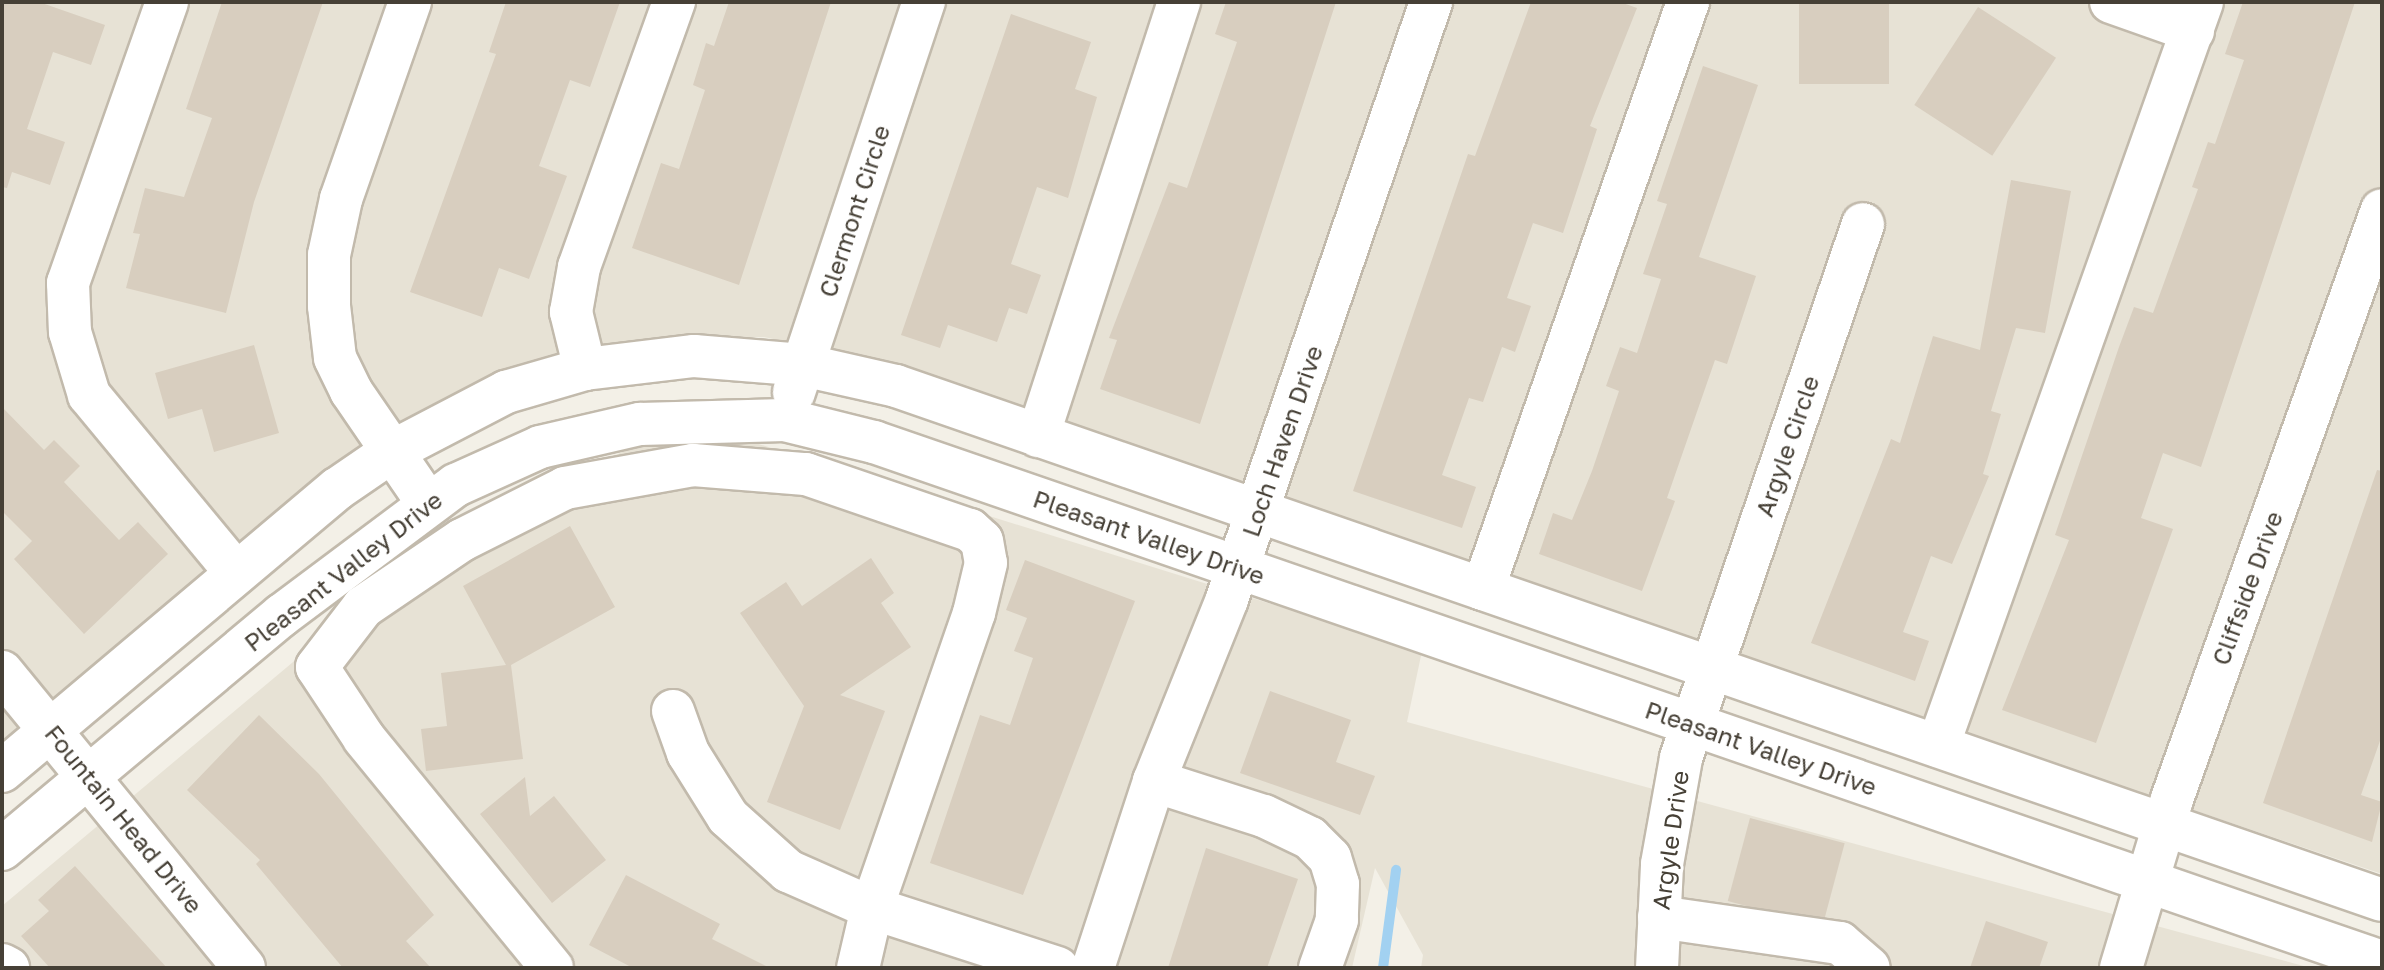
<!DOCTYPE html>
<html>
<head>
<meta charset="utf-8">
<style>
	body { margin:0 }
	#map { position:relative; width:2384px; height:970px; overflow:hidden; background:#f3f0e7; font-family:"Golos Text",sans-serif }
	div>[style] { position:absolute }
	.residential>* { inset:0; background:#e7e2d5 }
	.stream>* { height:10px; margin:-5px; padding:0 5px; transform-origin:5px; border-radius:5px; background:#a2d1f1 }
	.building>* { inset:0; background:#d8cebf; transform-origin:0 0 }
	.roads { filter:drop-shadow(2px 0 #c2baac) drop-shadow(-2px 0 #c2baac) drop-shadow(0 2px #c2baac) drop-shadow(0 -2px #c2baac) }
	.minor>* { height:42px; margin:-21px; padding:0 21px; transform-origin:21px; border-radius:21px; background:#fff }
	span { translate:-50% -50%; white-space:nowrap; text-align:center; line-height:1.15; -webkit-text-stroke:6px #fff; paint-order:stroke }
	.street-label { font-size:24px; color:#464036 }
	.frame { position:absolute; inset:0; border:4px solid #464036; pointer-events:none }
</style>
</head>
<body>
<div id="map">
	<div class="residential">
		<i style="clip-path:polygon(2px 2px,2382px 2px,2382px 874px,851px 356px,764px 337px,643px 339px,457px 394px,2px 747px)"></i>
		<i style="clip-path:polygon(749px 441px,1422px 651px,1407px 722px,2311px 968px,1421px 968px,1423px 955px,1375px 868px,1352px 968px,2px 968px,2px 906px,342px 621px,476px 518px,636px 446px)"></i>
	</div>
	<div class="stream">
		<i style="left:1383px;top:968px;width:99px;rotate:-82.4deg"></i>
	</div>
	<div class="building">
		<i style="clip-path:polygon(2px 2px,39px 2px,105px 25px,91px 65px,53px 52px,27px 129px,65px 142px,50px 185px,12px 172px,7px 188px,2px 187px)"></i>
		<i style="clip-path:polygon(222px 2px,323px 2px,254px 202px,226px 313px,126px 288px,140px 234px,133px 233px,145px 188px,184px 197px,212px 118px,186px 109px)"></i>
		<i style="clip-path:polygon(506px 2px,620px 2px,590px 87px,570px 80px,539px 166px,567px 176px,529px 279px,499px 268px,482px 317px,410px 292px,496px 54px,489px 52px)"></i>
		<i style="clip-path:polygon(729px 2px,831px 2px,739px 285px,632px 248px,661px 163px,679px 169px,705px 90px,693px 85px,706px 43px,714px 46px)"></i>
		<i style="clip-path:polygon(1226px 2px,1336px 2px,1200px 424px,1100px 389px,1117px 340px,1109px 338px,1169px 182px,1187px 188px,1237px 42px,1215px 34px)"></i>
		<i style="clip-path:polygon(1531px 2px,1620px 2px,1637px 8px,1590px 126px,1597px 129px,1563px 233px,1533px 223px,1507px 298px,1531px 306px,1515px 352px,1502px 347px,1483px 402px,1469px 398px,1442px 475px,1476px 487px,1462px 528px,1353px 491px,1468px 154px,1475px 156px)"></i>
		<i style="left:1799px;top:2px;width:90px;height:82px"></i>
		<i style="clip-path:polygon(2243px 2px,2355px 2px,2201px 467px,2163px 453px,2141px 518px,2173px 529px,2096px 743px,2002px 710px,2069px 540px,2055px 535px,2119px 347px,2134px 307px,2153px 313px,2198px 189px,2192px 187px,2208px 142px,2215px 144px,2244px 60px,2225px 54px)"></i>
		<i style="left:1978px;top:7px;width:93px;height:117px;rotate:33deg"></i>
		<i style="clip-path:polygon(1011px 14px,1091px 42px,1075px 89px,1097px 97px,1068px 198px,1037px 187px,1011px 264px,1041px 275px,1027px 314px,1009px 308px,997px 342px,948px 325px,940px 348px,901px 335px)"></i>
		<i style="clip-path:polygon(1703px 66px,1758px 85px,1699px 257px,1756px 276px,1727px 364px,1715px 360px,1667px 498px,1675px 501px,1642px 591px,1539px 554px,1553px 513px,1572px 520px,1592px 471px,1619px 391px,1606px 386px,1620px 347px,1637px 353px,1661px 279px,1643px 274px,1667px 204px,1657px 201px)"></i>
		<i style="clip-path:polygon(2011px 180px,2071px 191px,2045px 333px,2016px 328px,1991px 411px,2001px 414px,1983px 474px,1989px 476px,1952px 564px,1931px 556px,1903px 632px,1929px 641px,1915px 681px,1811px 643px,1891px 439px,1900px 443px,1933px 336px,1980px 350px)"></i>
		<i style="clip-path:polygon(254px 345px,279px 433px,214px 452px,202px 409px,168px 419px,155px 373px)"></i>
		<i style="clip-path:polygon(2px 407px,44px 450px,54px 440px,80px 466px,64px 482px,119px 540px,138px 522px,168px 554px,84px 634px,14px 559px,32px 541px,2px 511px)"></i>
		<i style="clip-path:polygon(2377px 470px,2382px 471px,2382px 735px,2361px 795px,2382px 802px,2372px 842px,2263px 803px)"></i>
		<i style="clip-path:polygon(570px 526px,615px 607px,511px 665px,523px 759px,426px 771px,421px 729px,447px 726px,441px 673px,506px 665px,463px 586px)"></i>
		<i style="clip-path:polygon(871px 558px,894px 593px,881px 603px,911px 647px,840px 695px,885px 711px,840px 830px,767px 802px,804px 706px,740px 613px,786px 582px,802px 606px)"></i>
		<i style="clip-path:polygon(1025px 560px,1135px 601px,1023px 895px,930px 863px,980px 715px,1010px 725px,1033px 658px,1014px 651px,1027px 618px,1006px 610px)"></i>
		<i style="clip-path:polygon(1270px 691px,1351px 720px,1336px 762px,1375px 776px,1360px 815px,1240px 773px)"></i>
		<i style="clip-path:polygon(259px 715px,319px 774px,434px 915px,406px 941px,431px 968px,343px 968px,256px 864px,260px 860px,187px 790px)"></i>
		<i style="clip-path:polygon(525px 777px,530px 816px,554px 796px,606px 860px,552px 903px,480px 814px)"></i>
		<i style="left:1750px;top:818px;width:98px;height:86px;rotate:15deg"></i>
		<i style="clip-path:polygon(1206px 848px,1298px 879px,1267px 968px,1168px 968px)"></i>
		<i style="clip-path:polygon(75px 866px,167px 968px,50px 968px,21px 936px,49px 911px,38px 900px)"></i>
		<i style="clip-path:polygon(626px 875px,720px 924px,712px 939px,770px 968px,633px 968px,589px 945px)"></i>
		<i style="clip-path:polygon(1986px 921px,2048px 942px,2039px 968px,1970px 968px)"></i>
	</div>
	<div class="roads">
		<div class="minor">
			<i style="left:167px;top:2px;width:298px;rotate:109.4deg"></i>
			<i style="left:68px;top:283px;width:49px;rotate:87.7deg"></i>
			<i style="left:70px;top:332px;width:66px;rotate:73.2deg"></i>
			<i style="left:89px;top:395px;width:231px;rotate:50.4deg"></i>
			<i style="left:410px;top:2px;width:209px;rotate:109.3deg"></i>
			<i style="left:341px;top:199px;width:57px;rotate:102.1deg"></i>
			<i style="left:329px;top:255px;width:51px;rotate:90deg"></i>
			<i style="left:329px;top:306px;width:52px;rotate:83.4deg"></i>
			<i style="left:335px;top:358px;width:37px;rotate:64deg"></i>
			<i style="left:351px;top:391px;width:135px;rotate:55.6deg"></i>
			<i style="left:2111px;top:2px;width:87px;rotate:19.5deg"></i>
			<i style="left:585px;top:369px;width:59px;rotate:-103.8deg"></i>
			<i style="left:571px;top:312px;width:46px;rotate:-79.9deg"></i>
			<i style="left:579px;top:267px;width:282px;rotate:-70.3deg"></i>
			<i style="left:794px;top:392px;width:411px;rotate:-71.6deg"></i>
			<i style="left:1038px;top:436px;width:456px;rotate:-72deg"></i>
			<i style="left:1483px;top:589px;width:622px;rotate:-70.75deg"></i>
			<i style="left:2px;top:672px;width:382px;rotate:50.7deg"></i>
			<i style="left:673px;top:711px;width:45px;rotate:70.3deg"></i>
			<i style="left:688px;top:753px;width:75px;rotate:58deg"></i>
			<i style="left:728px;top:817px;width:81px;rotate:42deg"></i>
			<i style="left:788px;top:871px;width:92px;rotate:23.8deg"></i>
			<i style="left:872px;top:908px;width:195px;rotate:17.9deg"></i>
			<i style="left:1938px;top:746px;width:789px;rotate:-70.46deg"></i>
			<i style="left:2px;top:771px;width:438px;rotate:-40.1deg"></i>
			<i style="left:337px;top:489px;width:65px;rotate:-34.4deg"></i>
			<i style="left:391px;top:452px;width:130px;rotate:-27.6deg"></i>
			<i style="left:506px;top:392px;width:82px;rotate:-16.2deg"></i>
			<i style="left:585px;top:369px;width:110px;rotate:-6.8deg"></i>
			<i style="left:694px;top:356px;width:109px;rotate:4.7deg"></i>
			<i style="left:803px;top:365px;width:95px;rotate:12.7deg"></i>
			<i style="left:896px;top:386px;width:1572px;rotate:19.08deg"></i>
			<i style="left:1154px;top:781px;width:115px;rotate:17.7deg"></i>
			<i style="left:1264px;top:816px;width:51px;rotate:25.6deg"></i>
			<i style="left:1310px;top:838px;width:28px;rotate:45deg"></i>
			<i style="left:1330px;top:858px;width:27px;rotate:73deg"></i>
			<i style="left:1338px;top:884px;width:36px;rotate:92deg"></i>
			<i style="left:1337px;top:920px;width:51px;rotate:109.5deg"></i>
			<i style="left:2px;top:849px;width:365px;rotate:-39.9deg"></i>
			<i style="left:282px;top:615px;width:217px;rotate:-36.8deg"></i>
			<i style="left:456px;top:485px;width:92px;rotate:-24.3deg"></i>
			<i style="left:540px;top:447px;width:103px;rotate:-13deg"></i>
			<i style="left:640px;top:424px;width:145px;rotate:-1.6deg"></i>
			<i style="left:785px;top:420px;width:92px;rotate:13.9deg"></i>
			<i style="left:874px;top:442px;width:1595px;rotate:19.03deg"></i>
			<i style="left:1659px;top:917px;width:183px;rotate:8.2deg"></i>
			<i style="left:1840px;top:943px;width:38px;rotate:41deg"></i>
			<i style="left:2px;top:965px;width:7px;rotate:27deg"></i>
			<i style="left:552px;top:968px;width:297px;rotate:-129.3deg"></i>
			<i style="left:364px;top:738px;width:85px;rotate:-123.5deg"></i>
			<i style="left:317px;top:667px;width:76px;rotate:-52.5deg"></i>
			<i style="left:363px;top:607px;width:120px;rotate:-34.1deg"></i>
			<i style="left:462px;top:540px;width:115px;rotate:-26.8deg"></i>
			<i style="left:565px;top:488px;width:130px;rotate:-10.2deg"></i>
			<i style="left:693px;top:465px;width:113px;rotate:4.6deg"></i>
			<i style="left:806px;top:474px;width:173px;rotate:18.9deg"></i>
			<i style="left:970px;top:530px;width:16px;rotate:43deg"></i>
			<i style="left:982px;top:541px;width:22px;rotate:80deg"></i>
			<i style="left:986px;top:563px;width:51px;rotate:103.5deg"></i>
			<i style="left:974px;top:613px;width:312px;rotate:109.1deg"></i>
			<i style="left:872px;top:908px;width:62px;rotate:103.1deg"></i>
			<i style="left:1093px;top:968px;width:197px;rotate:-71.9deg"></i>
			<i style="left:1154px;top:781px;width:196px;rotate:-68.1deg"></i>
			<i style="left:1227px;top:599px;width:631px;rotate:-71.13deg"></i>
			<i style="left:1657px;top:968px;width:104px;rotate:-87.2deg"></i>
			<i style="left:1662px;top:864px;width:108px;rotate:-79.8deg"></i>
			<i style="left:1681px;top:758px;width:564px;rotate:-71.18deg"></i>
			<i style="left:2121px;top:968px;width:177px;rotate:-73.2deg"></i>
			<i style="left:2172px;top:799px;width:625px;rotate:-70.38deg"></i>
		</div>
	</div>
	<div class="street-label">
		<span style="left:854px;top:211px;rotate:-72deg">Clermont Circle</span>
		<span style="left:1282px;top:441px;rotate:-71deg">Loch Haven Drive</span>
		<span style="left:1787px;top:446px;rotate:-71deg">Argyle Circle</span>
		<span style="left:1149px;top:537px;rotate:19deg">Pleasant Valley Drive</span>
		<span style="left:343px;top:571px;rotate:-38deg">Pleasant Valley Drive</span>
		<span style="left:2247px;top:588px;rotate:-70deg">Cliffside Drive</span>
		<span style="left:1761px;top:748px;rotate:19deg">Pleasant Valley Drive</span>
		<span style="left:124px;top:819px;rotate:51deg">Fountain Head Drive</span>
		<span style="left:1670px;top:840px;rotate:-82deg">Argyle Drive</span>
	</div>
	<div class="frame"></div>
</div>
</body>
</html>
